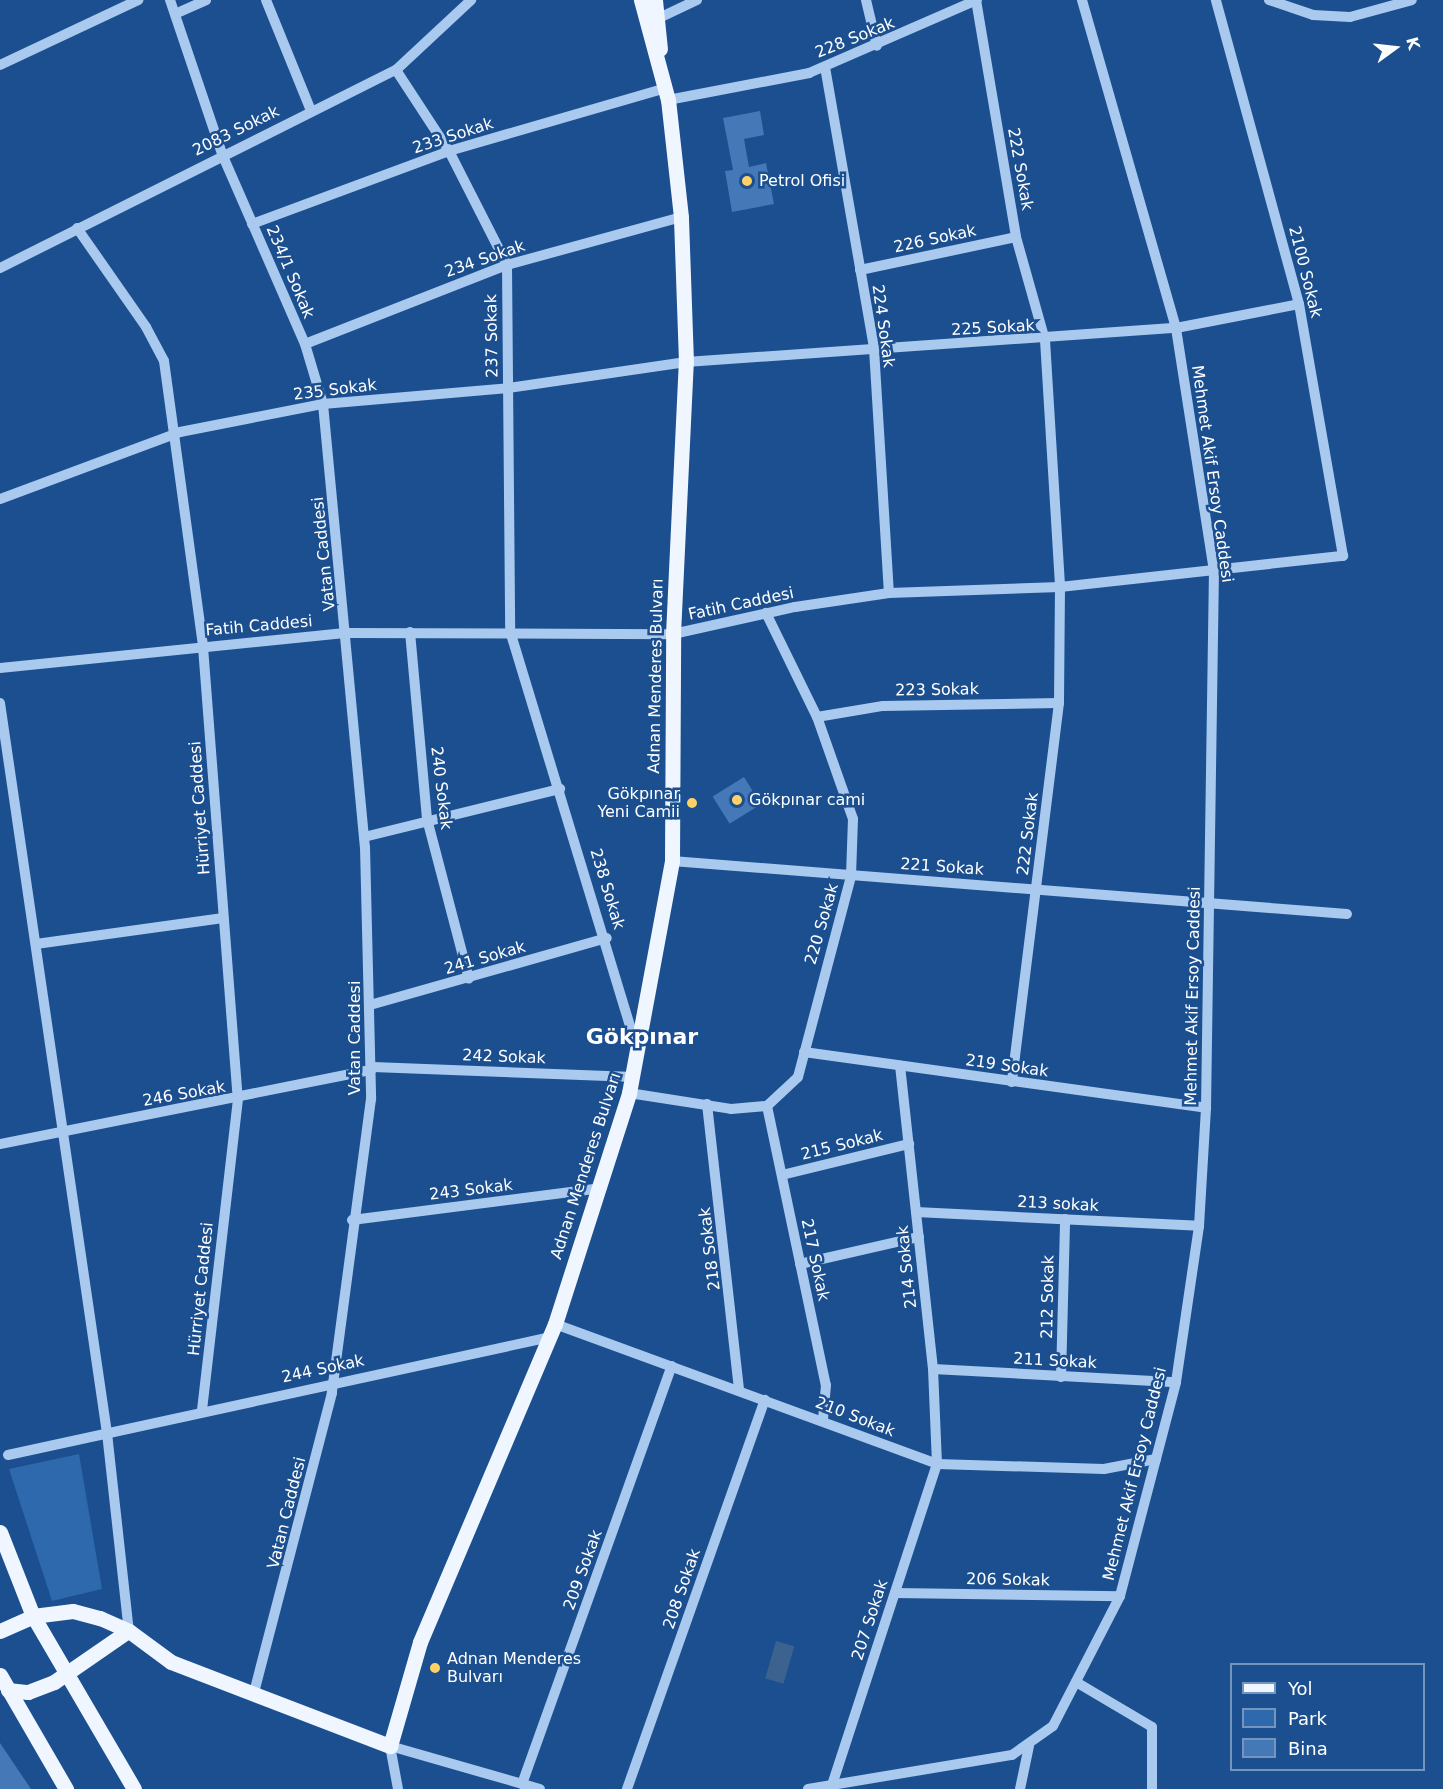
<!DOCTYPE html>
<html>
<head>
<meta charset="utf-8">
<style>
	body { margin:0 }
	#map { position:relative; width:1443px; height:1789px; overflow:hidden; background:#1b4f8f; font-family:"DejaVu Sans",sans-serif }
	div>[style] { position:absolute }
	.green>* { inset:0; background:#2e69ad }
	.water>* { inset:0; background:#3c6290; transform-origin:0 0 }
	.building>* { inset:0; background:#4478b7; transform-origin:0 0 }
	.minor>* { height:10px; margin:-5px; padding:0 5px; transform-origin:5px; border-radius:5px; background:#a9c9ee }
	.major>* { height:15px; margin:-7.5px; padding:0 7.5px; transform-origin:7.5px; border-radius:7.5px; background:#f0f6ff }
	.dots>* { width:16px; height:16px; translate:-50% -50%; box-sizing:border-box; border:3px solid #1b4f8f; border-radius:50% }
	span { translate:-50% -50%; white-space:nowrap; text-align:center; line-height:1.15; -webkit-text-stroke:5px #1b4f8f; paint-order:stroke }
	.street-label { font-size:16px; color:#fff }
	.poi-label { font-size:16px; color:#fff }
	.left { translate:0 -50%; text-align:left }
	.right { translate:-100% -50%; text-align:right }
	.district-label { font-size:22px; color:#fff; font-weight:700 }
	.legend { position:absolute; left:1230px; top:1663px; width:195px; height:108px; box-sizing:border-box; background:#1b4f8f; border:2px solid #7695bc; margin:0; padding:8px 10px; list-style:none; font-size:18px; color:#fff }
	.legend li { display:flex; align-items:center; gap:12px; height:30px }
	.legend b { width:30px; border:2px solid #7695bc }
	.north { position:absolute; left:1365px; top:18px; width:60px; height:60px; -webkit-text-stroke:4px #1b4f8f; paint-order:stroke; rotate:75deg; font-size:16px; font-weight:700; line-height:24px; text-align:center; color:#fff }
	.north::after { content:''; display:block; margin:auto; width:21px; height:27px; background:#fff; clip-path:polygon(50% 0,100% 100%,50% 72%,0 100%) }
</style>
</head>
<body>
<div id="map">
	<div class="green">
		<i style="clip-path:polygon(79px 1454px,102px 1589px,52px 1601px,9px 1469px)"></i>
	</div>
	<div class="water">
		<i style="left:776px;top:1641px;width:19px;height:39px;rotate:16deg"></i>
	</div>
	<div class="building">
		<i style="clip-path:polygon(760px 111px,764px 135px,744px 139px,749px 167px,766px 163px,774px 204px,732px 212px,725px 171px,733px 170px,723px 118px)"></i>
		<i style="left:744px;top:777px;width:32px;height:37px;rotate:58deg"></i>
		<i style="clip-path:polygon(0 1743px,31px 1789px,0 1789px)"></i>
	</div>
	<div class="minor">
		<i style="left:170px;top:0;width:163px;rotate:71.3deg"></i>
		<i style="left:222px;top:154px;width:207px;rotate:66.4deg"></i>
		<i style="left:305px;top:344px;width:63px;rotate:73.3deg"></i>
		<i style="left:323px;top:404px;width:445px;rotate:84.6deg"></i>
		<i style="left:365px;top:847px;width:252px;rotate:88.6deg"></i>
		<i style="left:371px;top:1099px;width:297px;rotate:97.6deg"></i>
		<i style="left:332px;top:1393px;width:313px;rotate:104.6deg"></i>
		<i style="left:266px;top:0;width:120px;rotate:67.9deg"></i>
		<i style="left:866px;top:0;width:47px;rotate:76.6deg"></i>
		<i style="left:976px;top:0;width:240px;rotate:80.4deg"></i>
		<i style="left:1016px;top:237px;width:107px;rotate:74.3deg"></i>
		<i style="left:1045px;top:340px;width:247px;rotate:86.5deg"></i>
		<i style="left:1060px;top:587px;width:116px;rotate:90.5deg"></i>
		<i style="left:1059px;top:703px;width:382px;rotate:97.1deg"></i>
		<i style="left:1269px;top:0;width:46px;rotate:18.8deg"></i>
		<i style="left:1313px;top:15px;width:37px;rotate:3deg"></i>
		<i style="left:1350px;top:17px;width:64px;rotate:-15.3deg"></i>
		<i style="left:175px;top:14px;width:34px;rotate:-24deg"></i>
		<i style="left:659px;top:18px;width:42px;rotate:-25.3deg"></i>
		<i style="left:0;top:65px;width:153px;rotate:-25.2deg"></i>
		<i style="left:825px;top:67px;width:286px;rotate:80.1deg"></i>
		<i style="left:874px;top:349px;width:244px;rotate:86.5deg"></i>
		<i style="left:396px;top:70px;width:97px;rotate:56.8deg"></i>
		<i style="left:449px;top:151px;width:128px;rotate:63deg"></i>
		<i style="left:507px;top:265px;width:366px;rotate:89.5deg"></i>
		<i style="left:510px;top:631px;width:433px;rotate:73.1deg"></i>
		<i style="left:668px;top:100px;width:144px;rotate:-10.8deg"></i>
		<i style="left:809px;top:73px;width:183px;rotate:-23.5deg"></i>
		<i style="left:252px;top:224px;width:210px;rotate:-20.3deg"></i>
		<i style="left:449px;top:151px;width:226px;rotate:-16.2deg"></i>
		<i style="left:77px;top:228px;width:121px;rotate:55.1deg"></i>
		<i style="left:146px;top:327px;width:38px;rotate:62deg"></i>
		<i style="left:164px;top:361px;width:289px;rotate:82.2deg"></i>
		<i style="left:203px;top:647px;width:453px;rotate:85.6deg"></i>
		<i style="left:238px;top:1099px;width:314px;rotate:96.6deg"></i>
		<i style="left:0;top:268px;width:443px;rotate:-26.6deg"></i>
		<i style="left:396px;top:70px;width:103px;rotate:-43deg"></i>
		<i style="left:860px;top:270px;width:159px;rotate:-11.9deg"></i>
		<i style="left:305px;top:344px;width:217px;rotate:-21.4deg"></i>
		<i style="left:507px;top:265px;width:180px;rotate:-15.4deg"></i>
		<i style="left:0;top:499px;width:192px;rotate:-20.4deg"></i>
		<i style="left:180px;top:432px;width:146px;rotate:-11.1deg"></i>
		<i style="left:323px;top:404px;width:186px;rotate:-4.9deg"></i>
		<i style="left:508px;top:388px;width:180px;rotate:-8.3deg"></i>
		<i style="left:686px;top:362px;width:491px;rotate:-4deg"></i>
		<i style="left:1176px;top:328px;width:125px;rotate:-11deg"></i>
		<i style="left:410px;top:632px;width:188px;rotate:84.8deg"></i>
		<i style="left:427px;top:819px;width:165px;rotate:75.3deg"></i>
		<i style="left:0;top:668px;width:349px;rotate:-5.8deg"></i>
		<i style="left:347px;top:633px;width:326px;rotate:0.2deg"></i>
		<i style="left:673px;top:634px;width:125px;rotate:-12.5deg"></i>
		<i style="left:795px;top:607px;width:95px;rotate:-8.5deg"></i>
		<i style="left:889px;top:593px;width:171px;rotate:-2deg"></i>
		<i style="left:1060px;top:587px;width:285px;rotate:-6.3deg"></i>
		<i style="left:1343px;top:556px;width:256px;rotate:-99.9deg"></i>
		<i style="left:1299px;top:304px;width:315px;rotate:-105.3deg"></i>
		<i style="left:0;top:703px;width:738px;rotate:81.66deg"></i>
		<i style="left:107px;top:1433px;width:199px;rotate:83.7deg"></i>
		<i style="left:817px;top:717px;width:67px;rotate:-9.5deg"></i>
		<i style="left:883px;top:706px;width:176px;rotate:-1deg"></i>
		<i style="left:364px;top:837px;width:202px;rotate:-13.8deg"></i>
		<i style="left:672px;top:861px;width:677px;rotate:4.49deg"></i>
		<i style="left:36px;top:944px;width:189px;rotate:-7.9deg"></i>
		<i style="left:370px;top:1005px;width:246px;rotate:-15.8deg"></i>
		<i style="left:804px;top:1052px;width:406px;rotate:7.9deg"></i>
		<i style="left:373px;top:1067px;width:261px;rotate:2.2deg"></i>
		<i style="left:629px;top:1093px;width:103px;rotate:8.9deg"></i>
		<i style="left:731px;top:1109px;width:36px;rotate:-5deg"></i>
		<i style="left:767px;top:1106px;width:42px;rotate:-43.1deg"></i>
		<i style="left:798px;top:1077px;width:208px;rotate:-75.2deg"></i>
		<i style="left:851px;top:876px;width:57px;rotate:-88deg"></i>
		<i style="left:853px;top:819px;width:108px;rotate:-109.4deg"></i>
		<i style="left:817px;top:717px;width:116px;rotate:-116.1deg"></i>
		<i style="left:707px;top:1104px;width:288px;rotate:83.6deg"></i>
		<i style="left:767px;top:1106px;width:285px;rotate:78.1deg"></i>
		<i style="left:826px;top:1385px;width:36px;rotate:95deg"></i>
		<i style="left:0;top:1144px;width:379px;rotate:-11.3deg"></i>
		<i style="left:782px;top:1175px;width:131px;rotate:-13.7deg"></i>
		<i style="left:916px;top:1212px;width:283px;rotate:2.8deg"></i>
		<i style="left:352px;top:1220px;width:244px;rotate:-7.3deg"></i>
		<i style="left:800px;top:1264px;width:122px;rotate:-12.8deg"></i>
		<i style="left:555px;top:1324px;width:407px;rotate:20.1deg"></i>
		<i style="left:937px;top:1464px;width:167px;rotate:1.7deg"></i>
		<i style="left:1104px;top:1469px;width:53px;rotate:-10.9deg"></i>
		<i style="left:933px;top:1369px;width:243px;rotate:3.1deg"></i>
		<i style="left:1061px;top:1377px;width:158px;rotate:-88.5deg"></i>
		<i style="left:8px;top:1455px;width:551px;rotate:-12.27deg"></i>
		<i style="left:895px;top:1593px;width:225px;rotate:0.8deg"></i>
		<i style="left:1076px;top:1682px;width:88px;rotate:30.6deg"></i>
		<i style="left:1152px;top:1727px;width:62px;rotate:90deg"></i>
		<i style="left:522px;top:1784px;width:444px;rotate:-70.3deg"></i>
		<i style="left:832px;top:1785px;width:338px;rotate:-71.9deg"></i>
		<i style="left:937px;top:1464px;width:95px;rotate:-92.4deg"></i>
		<i style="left:933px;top:1369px;width:305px;rotate:-96.2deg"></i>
		<i style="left:398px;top:1789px;width:44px;rotate:-100.5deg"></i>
		<i style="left:390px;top:1746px;width:156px;rotate:16deg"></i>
		<i style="left:627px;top:1789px;width:413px;rotate:-70.5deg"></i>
		<i style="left:808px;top:1789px;width:207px;rotate:-9.5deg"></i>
		<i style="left:1012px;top:1755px;width:50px;rotate:-35.3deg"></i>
		<i style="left:1053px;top:1726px;width:146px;rotate:-62.7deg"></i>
		<i style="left:1120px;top:1596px;width:221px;rotate:-75.3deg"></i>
		<i style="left:1176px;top:1382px;width:158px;rotate:-81.6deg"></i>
		<i style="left:1199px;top:1226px;width:118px;rotate:-86.6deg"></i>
		<i style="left:1206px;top:1108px;width:537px;rotate:-89.15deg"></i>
		<i style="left:1214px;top:571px;width:246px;rotate:-98.9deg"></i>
		<i style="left:1176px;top:328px;width:341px;rotate:-106deg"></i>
		<i style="left:1020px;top:1789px;width:44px;rotate:-78.2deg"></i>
	</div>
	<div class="major">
		<i style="left:655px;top:0;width:49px;rotate:84.2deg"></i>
		<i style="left:0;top:1532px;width:90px;rotate:68.6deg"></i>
		<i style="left:33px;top:1616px;width:200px;rotate:59.7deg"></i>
		<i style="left:0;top:1631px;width:36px;rotate:-24deg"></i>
		<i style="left:33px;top:1616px;width:40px;rotate:-7.1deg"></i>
		<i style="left:73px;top:1611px;width:28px;rotate:15deg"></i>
		<i style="left:100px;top:1618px;width:32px;rotate:24deg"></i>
		<i style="left:129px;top:1631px;width:52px;rotate:36.4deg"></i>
		<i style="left:171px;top:1662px;width:235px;rotate:21deg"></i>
		<i style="left:390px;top:1746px;width:108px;rotate:-73.9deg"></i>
		<i style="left:420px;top:1642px;width:345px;rotate:-67deg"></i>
		<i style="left:555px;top:1324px;width:243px;rotate:-72.2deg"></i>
		<i style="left:629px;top:1093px;width:236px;rotate:-79.5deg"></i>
		<i style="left:672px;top:861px;width:227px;rotate:-89.7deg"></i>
		<i style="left:673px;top:634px;width:272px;rotate:-87.3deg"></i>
		<i style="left:686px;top:362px;width:145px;rotate:-92deg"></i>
		<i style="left:681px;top:217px;width:118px;rotate:-96.3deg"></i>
		<i style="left:668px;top:100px;width:104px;rotate:-105.1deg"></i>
		<i style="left:0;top:1675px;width:132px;rotate:59.9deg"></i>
		<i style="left:8px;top:1690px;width:20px;rotate:6deg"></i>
		<i style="left:28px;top:1692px;width:28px;rotate:-21deg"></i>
		<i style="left:54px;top:1682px;width:90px;rotate:-34.6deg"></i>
	</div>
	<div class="dots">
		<i style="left:747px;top:181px;background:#ffd166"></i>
		<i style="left:737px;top:800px;background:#ffd166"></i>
		<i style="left:692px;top:803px;background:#ffd166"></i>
		<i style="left:435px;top:1668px;background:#ffd166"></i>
	</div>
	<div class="street-label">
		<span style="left:855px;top:38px;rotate:-22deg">228 Sokak</span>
		<span style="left:236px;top:131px;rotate:-26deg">2083 Sokak</span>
		<span style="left:453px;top:136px;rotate:-18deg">233 Sokak</span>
		<span style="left:1020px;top:169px;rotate:80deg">222 Sokak</span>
		<span style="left:935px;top:239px;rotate:-12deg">226 Sokak</span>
		<span style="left:485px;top:259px;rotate:-19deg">234 Sokak</span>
		<span style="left:290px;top:272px;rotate:67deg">234/1 Sokak</span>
		<span style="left:1305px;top:272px;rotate:76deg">2100 Sokak</span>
		<span style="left:883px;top:326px;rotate:82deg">224 Sokak</span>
		<span style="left:993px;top:328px;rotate:-3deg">225 Sokak</span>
		<span style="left:492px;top:336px;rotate:-91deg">237 Sokak</span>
		<span style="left:335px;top:390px;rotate:-7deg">235 Sokak</span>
		<span style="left:1212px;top:474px;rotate:82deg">Mehmet Akif Ersoy Caddesi</span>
		<span style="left:324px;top:554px;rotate:-96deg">Vatan Caddesi</span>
		<span style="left:741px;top:604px;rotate:-12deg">Fatih Caddesi</span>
		<span style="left:259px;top:626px;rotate:-5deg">Fatih Caddesi</span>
		<span style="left:656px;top:676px;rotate:-89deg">Adnan Menderes Bulvarı</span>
		<span style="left:937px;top:690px;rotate:-1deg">223 Sokak</span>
		<span style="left:441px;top:788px;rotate:83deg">240 Sokak</span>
		<span style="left:200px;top:808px;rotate:-94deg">Hürriyet Caddesi</span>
		<span style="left:1028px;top:834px;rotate:-83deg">222 Sokak</span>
		<span style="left:942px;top:867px;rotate:4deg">221 Sokak</span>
		<span style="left:607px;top:889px;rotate:73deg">238 Sokak</span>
		<span style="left:822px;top:924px;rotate:-74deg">220 Sokak</span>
		<span style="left:485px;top:958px;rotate:-16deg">241 Sokak</span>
		<span style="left:1193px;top:996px;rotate:-89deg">Mehmet Akif Ersoy Caddesi</span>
		<span style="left:355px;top:1038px;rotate:-90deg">Vatan Caddesi</span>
		<span style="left:504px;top:1057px;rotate:2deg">242 Sokak</span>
		<span style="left:1007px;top:1066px;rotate:8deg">219 Sokak</span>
		<span style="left:184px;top:1094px;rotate:-10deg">246 Sokak</span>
		<span style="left:842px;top:1145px;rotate:-14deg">215 Sokak</span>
		<span style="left:586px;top:1166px;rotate:-72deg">Adnan Menderes Bulvarı</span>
		<span style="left:471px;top:1190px;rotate:-7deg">243 Sokak</span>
		<span style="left:1058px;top:1204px;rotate:3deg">213 sokak</span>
		<span style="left:710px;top:1249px;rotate:-97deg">218 Sokak</span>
		<span style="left:815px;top:1260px;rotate:78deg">217 Sokak</span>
		<span style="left:907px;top:1267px;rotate:-96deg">214 Sokak</span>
		<span style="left:201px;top:1289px;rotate:-84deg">Hürriyet Caddesi</span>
		<span style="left:1048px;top:1297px;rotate:-89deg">212 Sokak</span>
		<span style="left:1055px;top:1361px;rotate:3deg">211 Sokak</span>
		<span style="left:323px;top:1369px;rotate:-12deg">244 Sokak</span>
		<span style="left:855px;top:1417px;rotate:21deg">210 Sokak</span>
		<span style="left:1135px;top:1474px;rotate:-76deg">Mehmet Akif Ersoy Caddesi</span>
		<span style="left:287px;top:1513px;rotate:-76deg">Vatan Caddesi</span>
		<span style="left:583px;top:1570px;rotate:-70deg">209 Sokak</span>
		<span style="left:1008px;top:1580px;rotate:1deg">206 Sokak</span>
		<span style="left:682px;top:1589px;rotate:-71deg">208 Sokak</span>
		<span style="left:870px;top:1620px;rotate:-72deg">207 Sokak</span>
	</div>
	<div class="poi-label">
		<span class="left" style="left:759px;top:181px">Petrol Ofisi</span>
		<span class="right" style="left:680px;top:803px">Gökpınar<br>Yeni Camii</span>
		<span class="left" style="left:749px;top:800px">Gökpınar cami</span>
		<span class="left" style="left:447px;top:1668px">Adnan Menderes<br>Bulvarı</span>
	</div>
	<div class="district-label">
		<span style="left:642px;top:1037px">Gökpınar</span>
	</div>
	<ul class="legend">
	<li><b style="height:8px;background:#f0f6ff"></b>Yol</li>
	<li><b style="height:16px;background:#2e69ad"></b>Park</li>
	<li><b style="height:16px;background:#4478b7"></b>Bina</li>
	</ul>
	<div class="north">K</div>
</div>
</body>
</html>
